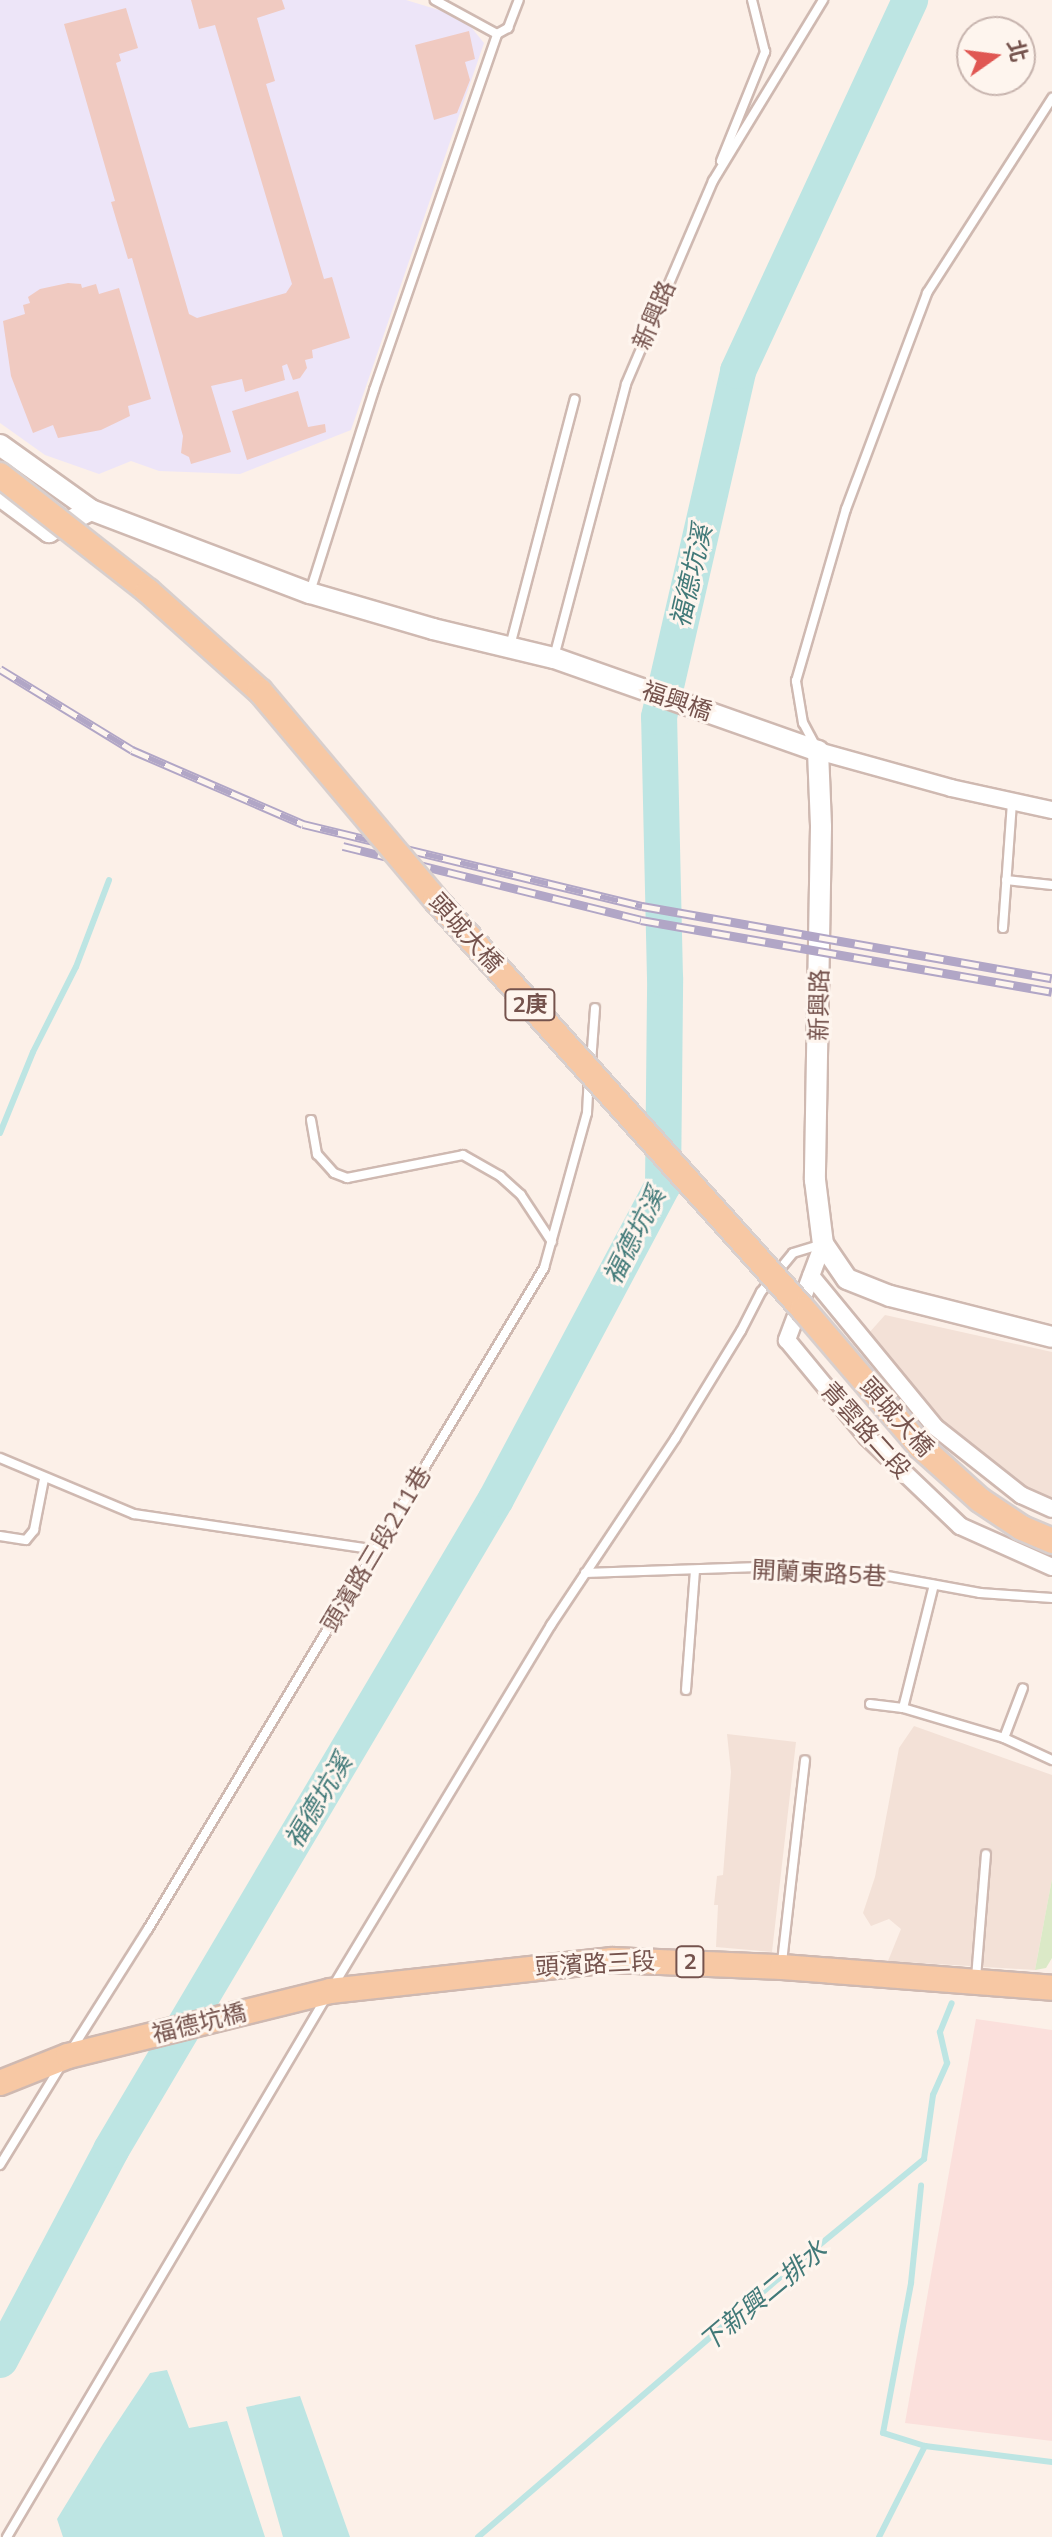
<!DOCTYPE html>
<html>
<head>
<meta charset="utf-8">
<style>
	body { margin:0 }
	#map { position:relative; width:1052px; height:2537px; overflow:hidden; background:#fcf0e8; font-family:Mulish,"Noto Sans TC",sans-serif }
	div>[style] { position:absolute }
	.residential>* { inset:0; background:#f3e1d7 }
	.commercial>* { inset:0; background:#fbe0dc }
	.education>* { inset:0; background:#ede5f8 }
	.green>* { inset:0; background:#dbe9c7 }
	.water>* { inset:0; background:#bde5e3 }
	.stream>* { height:6px; margin:-3px; padding:0 3px; transform-origin:3px; border-radius:3px; background:#bde5e3 }
	.river>* { height:36px; margin:-18px; padding:0 18px; transform-origin:18px; border-radius:18px; background:#bde5e3 }
	.building>* { inset:0; background:#f0cac1 }
	.roads { filter:drop-shadow(2px 0 #cfb9b1) drop-shadow(-2px 0 #cfb9b1) drop-shadow(0 2px #cfb9b1) drop-shadow(0 -2px #cfb9b1) }
	.service>* { height:8px; margin:-4px; padding:0 4px; transform-origin:4px; border-radius:4px; background:#fff }
	.minor>* { height:16px; margin:-8px; padding:0 8px; transform-origin:8px; border-radius:8px; background:#fff }
	.tertiary>* { height:20px; margin:-10px; padding:0 10px; transform-origin:10px; border-radius:10px; background:#fff }
	.primary>* { height:24px; margin:-12px; padding:0 12px; transform-origin:12px; border-radius:12px; background:#f7c8a4 }
	.rail>* { height:9px; margin-top:-4.5px; transform-origin:0; background:repeating-linear-gradient(90deg,#fef5ee 0 18px,#b1a6c6 0 36px); box-sizing:border-box; border-block:2px solid #b1a6c6 }
	.bridges { filter:drop-shadow(2px 0 #d8cfcd) drop-shadow(-2px 0 #d8cfcd) drop-shadow(0 2px #d8cfcd) drop-shadow(0 -2px #d8cfcd) }
	.primary-bridge>* { height:24px; margin:-12px; padding:0 12px; transform-origin:12px; border-radius:12px; background:#f7c8a4 }
	span { translate:-50% -50%; white-space:nowrap; text-align:center; line-height:1.15; -webkit-text-stroke:6px #fef5ee; paint-order:stroke }
	.shield-label span { padding:2px 6px; background:#fef5ee; border:2px solid; border-radius:6px; -webkit-text-stroke-width:0 }
	.shield-label { font-size:22px; color:#75534d; font-weight:700 }
	.street-label { font-size:24px; color:#75534d }
	.water-label { font-size:26px; color:#417978; font-style:italic }
	.north { position:absolute; left:956px; top:16px; width:80px; height:80px; box-sizing:border-box; background:#fef5ee; border:2px solid #c7b4ae; border-radius:50%; rotate:76deg; font-size:22px; font-weight:700; line-height:32px; text-align:center; color:#75534d }
	.north::after { content:''; display:block; margin:auto; width:28px; height:36px; background:#e05753; clip-path:polygon(50% 0,100% 100%,50% 72%,0 100%) }
</style>
</head>
<body>
<div id="map">
	<div class="residential">
		<i style="clip-path:polygon(885px 1315px,1052px 1352px,1052px 1504px,1014px 1486px,947px 1433px,868px 1334px)"></i>
		<i style="clip-path:polygon(914px 1726px,1052px 1775px,1052px 1879px,1035px 1970px,888px 1961px,901px 1929px,889px 1919px,871px 1926px,863px 1913px,875px 1877px,899px 1748px)"></i>
		<i style="clip-path:polygon(727px 1734px,796px 1742px,772px 1952px,716px 1947px,718px 1905px,714px 1905px,717px 1876px,723px 1875px,731px 1772px)"></i>
	</div>
	<div class="commercial">
		<i style="clip-path:polygon(976px 2019px,1052px 2030px,1052px 2441px,905px 2423px)"></i>
	</div>
	<div class="education">
		<i style="clip-path:polygon(0 0,406px 0,452px 14px,471px 27px,484px 43px,351px 430px,240px 474px,159px 471px,131px 461px,99px 474px,45px 455px,0 423px)"></i>
	</div>
	<div class="green">
		<i style="clip-path:polygon(1052px 1879px,1052px 1958px,1046px 1968px,1035px 1970px)"></i>
	</div>
	<div class="water">
		<i style="clip-path:polygon(167px 2370px,189px 2428px,227px 2421px,265px 2537px,63px 2537px,57px 2519px,103px 2444px,150px 2373px)"></i>
		<i style="clip-path:polygon(300px 2396px,350px 2537px,283px 2537px,246px 2407px)"></i>
	</div>
	<div class="stream">
		<i style="left:0;top:1133px;width:87px;rotate:-67.8deg"></i>
		<i style="left:33px;top:1052px;width:95px;rotate:-63.2deg"></i>
		<i style="left:76px;top:967px;width:93px;rotate:-69.2deg"></i>
		<i style="left:925px;top:2446px;width:128px;rotate:7.2deg"></i>
		<i style="left:478px;top:2537px;width:396px;rotate:-40.7deg"></i>
		<i style="left:778px;top:2279px;width:189px;rotate:-39.4deg"></i>
		<i style="left:924px;top:2159px;width:65px;rotate:-82deg"></i>
		<i style="left:933px;top:2095px;width:35px;rotate:-66deg"></i>
		<i style="left:947px;top:2063px;width:32px;rotate:-103deg"></i>
		<i style="left:940px;top:2032px;width:31px;rotate:-68deg"></i>
		<i style="left:879px;top:2537px;width:102px;rotate:-63.2deg"></i>
		<i style="left:925px;top:2446px;width:44px;rotate:-162.8deg"></i>
		<i style="left:883px;top:2433px;width:153px;rotate:-79.4deg"></i>
		<i style="left:911px;top:2283px;width:98px;rotate:-84.1deg"></i>
	</div>
	<div class="river">
		<i style="left:0;top:2360px;width:238px;rotate:-62.1deg"></i>
		<i style="left:111px;top:2150px;width:756px;rotate:-59.4deg"></i>
		<i style="left:496px;top:1499px;width:356px;rotate:-62deg"></i>
		<i style="left:663px;top:1185px;width:207px;rotate:-89.4deg"></i>
		<i style="left:665px;top:978px;width:261px;rotate:-91.3deg"></i>
		<i style="left:659px;top:717px;width:355px;rotate:-77.1deg"></i>
		<i style="left:738px;top:371px;width:409px;rotate:-65.1deg"></i>
	</div>
	<div class="building">
		<i style="clip-path:polygon(191px 0,282px 0,285px 9px,257px 18px,275px 81px,266px 84px,324px 279px,332px 277px,350px 338px,312px 350px,313px 358px,305px 360px,307px 368px,300px 378px,293px 380px,287px 364px,282px 366px,285px 380px,245px 392px,242px 379px,211px 386px,231px 452px,191px 464px,189px 457px,181px 453px,183px 436px,132px 258px,128px 259px,111px 202px,115px 201px,64px 24px,126px 8px,138px 48px,119px 54px,121px 61px,116px 63px,189px 314px,197px 318px,286px 293px,292px 284px,215px 25px,199px 29px)"></i>
		<i style="clip-path:polygon(469px 31px,475px 59px,465px 62px,470px 80px,457px 113px,434px 120px,415px 45px)"></i>
		<i style="clip-path:polygon(68px 283px,81px 284px,82px 288px,96px 284px,99px 294px,119px 288px,151px 399px,128px 406px,130px 416px,101px 430px,58px 438px,53px 425px,33px 433px,11px 376px,3px 321px,25px 314px,23px 305px,30px 303px,28px 297px,40px 289px)"></i>
		<i style="clip-path:polygon(298px 391px,308px 427px,325px 424px,326px 432px,247px 460px,232px 411px)"></i>
	</div>
	<div class="roads">
		<div class="service">
			<i style="left:497px;top:34px;width:13px;rotate:-29deg"></i>
			<i style="left:508px;top:28px;width:30px;rotate:-69deg"></i>
			<i style="left:721px;top:161px;width:118px;rotate:-68deg"></i>
			<i style="left:765px;top:52px;width:54px;rotate:-104deg"></i>
			<i style="left:310px;top:592px;width:212px;rotate:-72.4deg"></i>
			<i style="left:374px;top:390px;width:377px;rotate:-70.9deg"></i>
			<i style="left:497px;top:34px;width:71px;rotate:-151.3deg"></i>
			<i style="left:510px;top:646px;width:255px;rotate:-75.3deg"></i>
			<i style="left:554px;top:657px;width:282px;rotate:-75.2deg"></i>
			<i style="left:626px;top:384px;width:221px;rotate:-66.8deg"></i>
			<i style="left:713px;top:181px;width:212px;rotate:-58.7deg"></i>
			<i style="left:816px;top:747px;width:27px;rotate:-118deg"></i>
			<i style="left:803px;top:723px;width:43px;rotate:-99.5deg"></i>
			<i style="left:796px;top:681px;width:179px;rotate:-73.8deg"></i>
			<i style="left:846px;top:509px;width:231px;rotate:-69.4deg"></i>
			<i style="left:927px;top:293px;width:232px;rotate:-57.3deg"></i>
			<i style="left:1006px;top:880px;width:46px;rotate:6.2deg"></i>
			<i style="left:1003px;top:928px;width:126px;rotate:-85.9deg"></i>
			<i style="left:591px;top:1063px;width:55px;rotate:-85.8deg"></i>
			<i style="left:311px;top:1120px;width:35px;rotate:80deg"></i>
			<i style="left:317px;top:1154px;width:25px;rotate:48deg"></i>
			<i style="left:334px;top:1173px;width:14px;rotate:21deg"></i>
			<i style="left:347px;top:1178px;width:118px;rotate:-11.2deg"></i>
			<i style="left:463px;top:1155px;width:43px;rotate:29.6deg"></i>
			<i style="left:500px;top:1176px;width:28px;rotate:42deg"></i>
			<i style="left:521px;top:1195px;width:56px;rotate:56.6deg"></i>
			<i style="left:0;top:1458px;width:145px;rotate:22.7deg"></i>
			<i style="left:134px;top:1514px;width:246px;rotate:8.4deg"></i>
			<i style="left:0;top:1536px;width:26px;rotate:9deg"></i>
			<i style="left:26px;top:1540px;width:13px;rotate:-51deg"></i>
			<i style="left:34px;top:1530px;width:52px;rotate:-78.9deg"></i>
			<i style="left:585px;top:1573px;width:174px;rotate:-2deg"></i>
			<i style="left:759px;top:1567px;width:123px;rotate:3.7deg"></i>
			<i style="left:882px;top:1575px;width:100px;rotate:10.4deg"></i>
			<i style="left:980px;top:1593px;width:72px;rotate:4deg"></i>
			<i style="left:686px;top:1690px;width:119px;rotate:-85.7deg"></i>
			<i style="left:870px;top:1704px;width:33px;rotate:7deg"></i>
			<i style="left:903px;top:1708px;width:105px;rotate:16.5deg"></i>
			<i style="left:1004px;top:1738px;width:53px;rotate:24.6deg"></i>
			<i style="left:903px;top:1708px;width:127px;rotate:-75.9deg"></i>
			<i style="left:1004px;top:1738px;width:53px;rotate:-69.2deg"></i>
			<i style="left:782px;top:1962px;width:203px;rotate:-83.5deg"></i>
			<i style="left:976px;top:1978px;width:124px;rotate:-85.4deg"></i>
			<i style="left:332px;top:1988px;width:424px;rotate:-58.9deg"></i>
			<i style="left:551px;top:1625px;width:224px;rotate:-56.3deg"></i>
			<i style="left:675px;top:1439px;width:127px;rotate:-58.6deg"></i>
			<i style="left:741px;top:1331px;width:44px;rotate:-62.9deg"></i>
			<i style="left:761px;top:1292px;width:50px;rotate:-50.6deg"></i>
			<i style="left:793px;top:1253px;width:30px;rotate:-17deg"></i>
			<i style="left:72px;top:2049px;width:142px;rotate:-57.7deg"></i>
			<i style="left:148px;top:1929px;width:771px;rotate:-59.07deg"></i>
			<i style="left:544px;top:1268px;width:161px;rotate:-74.5deg"></i>
			<i style="left:587px;top:1113px;width:33px;rotate:-87deg"></i>
			<i style="left:0;top:2165px;width:115px;rotate:-58.5deg"></i>
			<i style="left:7px;top:2537px;width:625px;rotate:-59.41deg"></i>
		</div>
		<div class="minor">
			<i style="left:818px;top:751px;width:138px;rotate:15.5deg"></i>
			<i style="left:951px;top:788px;width:103px;rotate:12.3deg"></i>
			<i style="left:823px;top:1244px;width:103px;rotate:110.6deg"></i>
			<i style="left:787px;top:1340px;width:126px;rotate:50.5deg"></i>
			<i style="left:867px;top:1437px;width:129px;rotate:43.7deg"></i>
			<i style="left:960px;top:1526px;width:101px;rotate:24deg"></i>
			<i style="left:811px;top:1276px;width:195px;rotate:50.6deg"></i>
			<i style="left:935px;top:1427px;width:110px;rotate:38.3deg"></i>
			<i style="left:1021px;top:1495px;width:34px;rotate:24deg"></i>
		</div>
		<div class="tertiary">
			<i style="left:0;top:445px;width:112px;rotate:35.5deg"></i>
			<i style="left:91px;top:510px;width:234px;rotate:20.8deg"></i>
			<i style="left:310px;top:593px;width:128px;rotate:16.3deg"></i>
			<i style="left:433px;top:629px;width:124px;rotate:13.5deg"></i>
			<i style="left:554px;top:658px;width:280px;rotate:19.4deg"></i>
			<i style="left:818px;top:751px;width:76px;rotate:87.7deg"></i>
			<i style="left:821px;top:827px;width:353px;rotate:91deg"></i>
			<i style="left:815px;top:1180px;width:64px;rotate:82.9deg"></i>
			<i style="left:823px;top:1244px;width:42px;rotate:55.6deg"></i>
			<i style="left:847px;top:1279px;width:46px;rotate:21.6deg"></i>
			<i style="left:890px;top:1296px;width:167px;rotate:14.2deg"></i>
			<i style="left:0;top:496px;width:61px;rotate:36.3deg"></i>
			<i style="left:49px;top:532px;width:47px;rotate:-27.6deg"></i>
		</div>
		<div class="primary">
			<i style="left:0;top:2083px;width:73px;rotate:-21.7deg"></i>
			<i style="left:68px;top:2056px;width:270px;rotate:-13.9deg"></i>
			<i style="left:330px;top:1991px;width:284px;rotate:-6.3deg"></i>
			<i style="left:612px;top:1960px;width:170px;rotate:2.4deg"></i>
			<i style="left:782px;top:1967px;width:271px;rotate:4.4deg"></i>
		</div>
	</div>
	<div class="rail">
		<i style="left:0;top:669px;width:155px;rotate:31.5deg"></i>
		<i style="left:132px;top:750px;width:186px;rotate:23.4deg"></i>
		<i style="left:303px;top:824px;width:349px;rotate:13.6deg"></i>
		<i style="left:642px;top:906px;width:416px;rotate:10deg"></i>
		<i style="left:343px;top:846px;width:307px;rotate:13.9deg"></i>
		<i style="left:641px;top:920px;width:417px;rotate:9.9deg"></i>
	</div>
	<div class="bridges">
		<div class="primary-bridge">
			<i style="left:0;top:475px;width:188px;rotate:38.1deg"></i>
			<i style="left:148px;top:591px;width:150px;rotate:41.8deg"></i>
			<i style="left:260px;top:691px;width:273px;rotate:49.9deg"></i>
			<i style="left:436px;top:900px;width:550px;rotate:48.1deg"></i>
			<i style="left:803px;top:1309px;width:180px;rotate:49.5deg"></i>
			<i style="left:920px;top:1446px;width:81px;rotate:42deg"></i>
			<i style="left:980px;top:1500px;width:50px;rotate:33.7deg"></i>
			<i style="left:1022px;top:1528px;width:33px;rotate:23deg"></i>
		</div>
	</div>
	<div class="shield-label">
		<span style="left:530px;top:1005px">2庚</span>
		<span style="left:690px;top:1962px">2</span>
	</div>
	<div class="street-label">
		<span style="left:654px;top:315px;rotate:-67deg">新興路</span>
		<span style="left:677px;top:701px;rotate:19deg">福興橋</span>
		<span style="left:466px;top:933px;rotate:48deg">頭城大橋</span>
		<span style="left:819px;top:1005px;rotate:-89deg">新興路</span>
		<span style="left:897px;top:1417px;rotate:48deg">頭城大橋</span>
		<span style="left:866px;top:1430px;rotate:48deg">青雲路二段</span>
		<span style="left:376px;top:1549px;rotate:-59deg">頭濱路三段211巷</span>
		<span style="left:819px;top:1573px;rotate:3deg">開蘭東路5巷</span>
		<span style="left:595px;top:1964px;rotate:-3deg">頭濱路三段</span>
		<span style="left:199px;top:2023px;rotate:-14deg">福德坑橋</span>
	</div>
	<div class="water-label">
		<span style="left:691px;top:576px;rotate:-77deg">福德坑溪</span>
		<span style="left:634px;top:1236px;rotate:-63deg">福德坑溪</span>
		<span style="left:318px;top:1801px;rotate:-59deg">福德坑溪</span>
		<span style="left:763px;top:2296px;rotate:-40deg">下新興二排水</span>
	</div>
	<div class="north">北</div>
</div>
</body>
</html>
